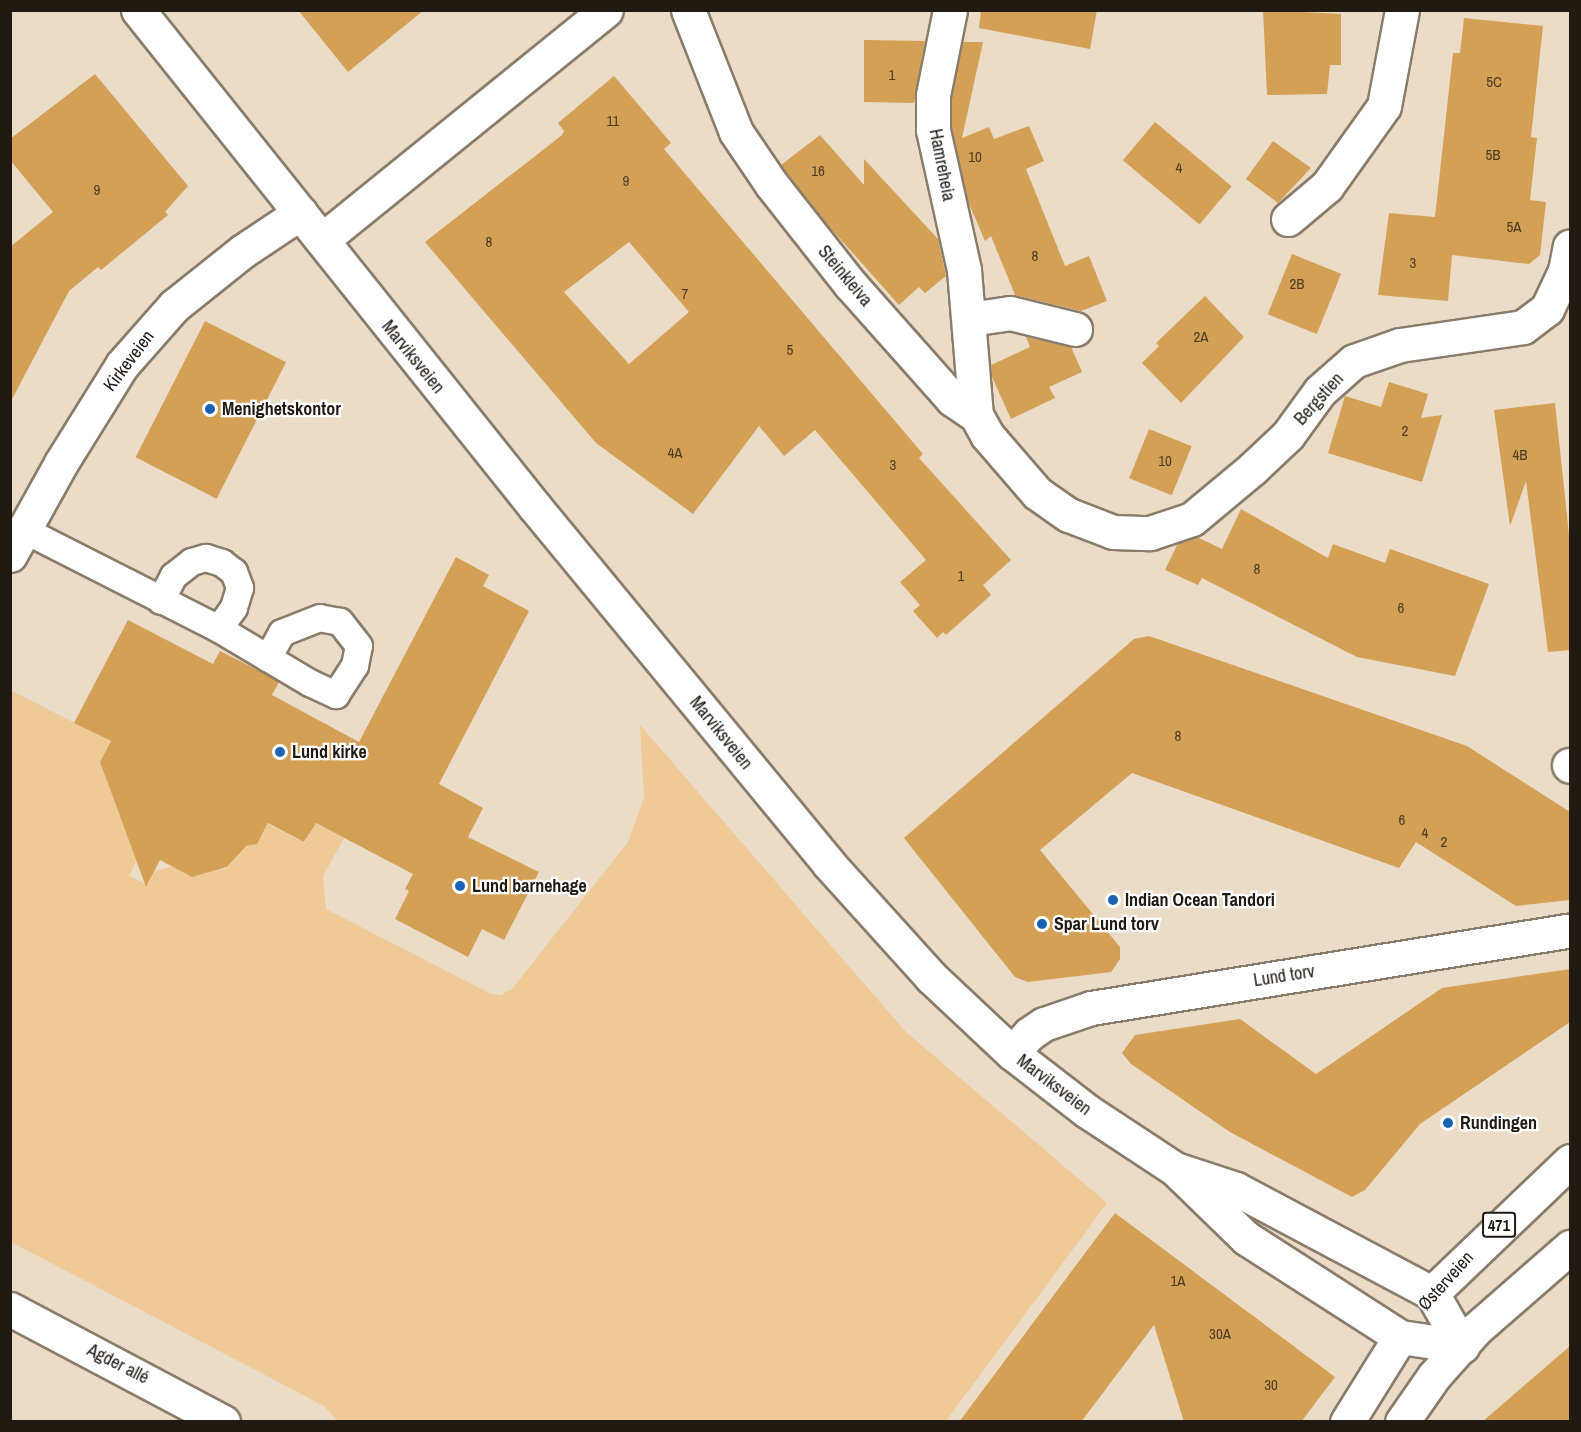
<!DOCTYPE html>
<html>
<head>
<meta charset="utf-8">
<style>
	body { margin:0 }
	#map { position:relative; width:1581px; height:1432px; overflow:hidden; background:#ebdcc8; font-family:"Archivo Narrow",sans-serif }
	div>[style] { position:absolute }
	.green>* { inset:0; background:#efc996 }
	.building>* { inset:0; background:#d3a055; transform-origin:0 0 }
	.roads { filter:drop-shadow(2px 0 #8a7c6a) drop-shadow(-2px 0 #8a7c6a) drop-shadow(0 2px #8a7c6a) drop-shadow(0 -2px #8a7c6a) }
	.lane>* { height:26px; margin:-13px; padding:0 13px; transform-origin:13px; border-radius:13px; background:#fff }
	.street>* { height:33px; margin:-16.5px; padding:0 16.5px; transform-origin:16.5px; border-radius:16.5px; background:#fff }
	.secondary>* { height:33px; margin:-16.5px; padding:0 16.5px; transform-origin:16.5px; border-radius:16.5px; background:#fff }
	.primary>* { height:33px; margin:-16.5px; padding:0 16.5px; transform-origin:16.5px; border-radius:16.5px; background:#fff }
	.dots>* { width:16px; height:16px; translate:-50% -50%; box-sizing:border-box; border:3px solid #fff; border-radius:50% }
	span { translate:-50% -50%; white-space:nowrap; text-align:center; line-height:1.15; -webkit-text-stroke:4.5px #fff; paint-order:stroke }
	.number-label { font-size:15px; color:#4d3c24 }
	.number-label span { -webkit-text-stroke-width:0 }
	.shield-label span { padding:2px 4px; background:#fff; border:2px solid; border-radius:4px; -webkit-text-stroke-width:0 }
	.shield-label { font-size:16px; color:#201a13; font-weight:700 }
	.street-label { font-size:18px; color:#201a13 }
	.poi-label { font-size:18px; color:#201a13; font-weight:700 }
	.left { translate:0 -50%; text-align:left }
	.frame { position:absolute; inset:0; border:12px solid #201a13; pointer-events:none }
</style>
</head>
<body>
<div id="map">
	<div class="green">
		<i style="clip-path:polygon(10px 690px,110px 741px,100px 762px,136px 861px,129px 876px,148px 885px,155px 871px,178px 865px,180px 871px,192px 877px,227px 868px,236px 857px,234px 849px,257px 844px,268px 824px,305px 843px,315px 823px,344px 838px,323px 876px,326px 909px,491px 994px,501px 995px,512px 989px,628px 842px,644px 798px,640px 725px,905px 1031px,1107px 1203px,946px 1421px,338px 1421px,324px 1406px,11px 1242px)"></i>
	</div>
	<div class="building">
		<i style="clip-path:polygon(298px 10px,424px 10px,348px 72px)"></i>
		<i style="clip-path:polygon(981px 10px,1097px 10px,1090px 49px,979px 28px)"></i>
		<i style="clip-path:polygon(1263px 10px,1341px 14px,1341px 65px,1330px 65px,1327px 94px,1267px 95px)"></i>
		<i style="clip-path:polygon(1464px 18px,1543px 26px,1531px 137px,1537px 138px,1530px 200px,1546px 202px,1540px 255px,1529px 264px,1452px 255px,1448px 301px,1378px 295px,1389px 213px,1435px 217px,1453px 53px,1460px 53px)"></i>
		<i style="clip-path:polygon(864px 40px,925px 41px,914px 103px,864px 102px)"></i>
		<i style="clip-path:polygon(963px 42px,983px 42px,962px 138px,989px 127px,994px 139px,1029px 126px,1044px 161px,1026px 169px,1065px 266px,1089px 256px,1107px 301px,1081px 311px,1015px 295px,991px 236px,985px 241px,968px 201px,952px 128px,952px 97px)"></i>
		<i style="clip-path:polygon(95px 74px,188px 186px,165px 212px,168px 215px,101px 270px,98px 267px,69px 291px,10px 403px,10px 247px,53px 212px,10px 160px,10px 139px)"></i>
		<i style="clip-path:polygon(evenodd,614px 76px,671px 143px,664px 149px,923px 454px,919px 458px,1011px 560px,983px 585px,991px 595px,946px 635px,943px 632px,937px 638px,913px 611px,920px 605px,900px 582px,926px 560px,815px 430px,784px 456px,759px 426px,693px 514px,596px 443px,425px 242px,562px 135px,564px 131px,558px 123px,614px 76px,629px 242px,689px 312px,629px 364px,564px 292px,629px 242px)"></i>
		<i style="left:1155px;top:122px;width:100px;height:50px;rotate:40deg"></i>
		<i style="clip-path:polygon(820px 135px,864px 185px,864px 159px,938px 239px,946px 276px,925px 293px,919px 287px,899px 305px,826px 223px,781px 165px)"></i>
		<i style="clip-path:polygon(1273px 141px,1311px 168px,1278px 203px,1246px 179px)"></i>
		<i style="left:1292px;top:254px;width:53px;height:65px;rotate:22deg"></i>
		<i style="clip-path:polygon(1205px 296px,1244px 337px,1181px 403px,1142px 363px,1159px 346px,1156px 343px)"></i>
		<i style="left:205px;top:321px;width:91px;height:153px;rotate:27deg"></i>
		<i style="clip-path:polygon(1026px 337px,1071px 347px,1082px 372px,1049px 387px,1055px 398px,1011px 419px,992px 377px,991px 365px,1030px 347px)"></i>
		<i style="clip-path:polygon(1389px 382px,1428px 394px,1421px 418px,1442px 415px,1422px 482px,1328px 453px,1345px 396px,1381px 407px)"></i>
		<i style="clip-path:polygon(1555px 403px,1570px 544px,1570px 650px,1548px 652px,1526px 481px,1510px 526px,1494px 410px)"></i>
		<i style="left:1149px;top:429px;width:46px;height:53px;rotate:22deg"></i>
		<i style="clip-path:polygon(1241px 509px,1328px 558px,1333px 544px,1385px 563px,1390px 549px,1489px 584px,1455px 676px,1357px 657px,1202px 578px,1198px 585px,1165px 570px,1178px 543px,1197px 537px,1222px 549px)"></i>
		<i style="clip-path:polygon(456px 557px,489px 575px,483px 586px,529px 611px,439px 784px,483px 808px,468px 837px,539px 872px,504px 940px,482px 929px,468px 957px,395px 919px,409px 891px,405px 889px,413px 874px,316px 823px,304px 842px,268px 823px,257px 844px,246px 846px,227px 867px,192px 877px,160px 860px,146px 887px,100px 762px,111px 741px,74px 723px,128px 620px,213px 664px,220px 651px,271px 677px,279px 682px,272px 695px,359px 742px)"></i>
		<i style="clip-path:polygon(1149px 636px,1467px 746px,1570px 812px,1570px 900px,1516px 906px,1416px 842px,1399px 868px,1132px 773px,1040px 850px,1120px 947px,1120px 959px,1111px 972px,1028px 982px,1015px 977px,904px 838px,1134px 639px)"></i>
		<i style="clip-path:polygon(1570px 969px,1570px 1022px,1420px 1124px,1365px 1190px,1352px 1197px,1230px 1132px,1131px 1064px,1122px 1053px,1135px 1035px,1240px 1019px,1316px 1074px,1442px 988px)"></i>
		<i style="clip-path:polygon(1115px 1213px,1335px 1377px,1301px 1422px,1184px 1422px,1154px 1325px,1081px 1422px,959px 1422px)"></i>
		<i style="clip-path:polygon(1570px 1346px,1570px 1422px,1482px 1422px)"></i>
	</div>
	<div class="roads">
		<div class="lane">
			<i style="left:24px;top:530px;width:219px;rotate:26.9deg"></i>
			<i style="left:219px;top:629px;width:106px;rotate:30.7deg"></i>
			<i style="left:310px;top:683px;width:29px;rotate:25deg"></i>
			<i style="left:336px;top:695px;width:35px;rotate:-57deg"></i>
			<i style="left:355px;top:666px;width:20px;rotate:-79deg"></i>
			<i style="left:359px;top:646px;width:31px;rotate:-128deg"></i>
			<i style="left:340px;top:622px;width:20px;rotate:-169deg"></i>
			<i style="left:320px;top:618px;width:41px;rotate:158.5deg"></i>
			<i style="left:282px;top:633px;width:29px;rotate:119deg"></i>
			<i style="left:161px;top:601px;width:28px;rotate:-63deg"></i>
			<i style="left:174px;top:576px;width:23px;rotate:-38deg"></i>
			<i style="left:192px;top:562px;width:15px;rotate:-16deg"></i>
			<i style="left:206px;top:558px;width:17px;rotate:17deg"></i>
			<i style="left:222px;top:563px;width:15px;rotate:37deg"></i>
			<i style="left:234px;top:572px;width:17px;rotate:69deg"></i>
			<i style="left:240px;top:588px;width:21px;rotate:107deg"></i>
			<i style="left:234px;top:608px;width:26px;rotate:126deg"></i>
		</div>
		<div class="street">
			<i style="left:688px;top:10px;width:131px;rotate:68.5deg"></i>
			<i style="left:736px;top:132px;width:64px;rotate:55.8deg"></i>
			<i style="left:772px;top:185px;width:126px;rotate:51.8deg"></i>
			<i style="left:850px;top:284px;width:154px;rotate:48.4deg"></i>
			<i style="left:952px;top:399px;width:29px;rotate:34deg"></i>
			<i style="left:976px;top:415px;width:23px;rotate:61deg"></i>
			<i style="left:987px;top:435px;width:77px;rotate:49.2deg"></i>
			<i style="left:1037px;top:493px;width:39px;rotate:35deg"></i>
			<i style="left:1069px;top:515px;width:47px;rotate:21.1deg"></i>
			<i style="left:1113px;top:532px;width:37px;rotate:2deg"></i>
			<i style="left:1150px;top:533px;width:44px;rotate:-18.4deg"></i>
			<i style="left:1192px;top:519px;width:78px;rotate:-39.8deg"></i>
			<i style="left:1252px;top:469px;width:50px;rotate:-43.4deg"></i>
			<i style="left:1288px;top:435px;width:54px;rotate:-54deg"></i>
			<i style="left:1320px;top:391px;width:45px;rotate:-41.4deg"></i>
			<i style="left:1354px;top:361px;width:49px;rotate:-19.2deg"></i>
			<i style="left:1400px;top:345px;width:124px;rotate:-8.3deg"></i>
			<i style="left:1523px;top:327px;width:30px;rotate:-37deg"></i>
			<i style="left:1547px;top:309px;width:42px;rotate:-64.7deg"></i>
			<i style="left:1565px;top:271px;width:25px;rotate:-79deg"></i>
			<i style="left:950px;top:10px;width:87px;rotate:101.3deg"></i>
			<i style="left:933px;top:95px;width:35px;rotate:90deg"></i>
			<i style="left:933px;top:130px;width:143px;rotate:77.5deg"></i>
			<i style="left:964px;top:270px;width:145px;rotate:85.3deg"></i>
			<i style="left:1288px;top:219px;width:51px;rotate:-40.2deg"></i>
			<i style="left:1327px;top:186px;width:98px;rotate:-54.5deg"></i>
			<i style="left:1384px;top:106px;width:98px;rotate:-79.4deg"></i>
			<i style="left:322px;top:240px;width:365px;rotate:-39deg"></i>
			<i style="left:970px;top:319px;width:40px;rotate:-8.5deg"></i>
			<i style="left:1010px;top:313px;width:67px;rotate:13.8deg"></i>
			<i style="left:10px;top:555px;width:105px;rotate:-61deg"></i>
			<i style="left:61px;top:463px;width:115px;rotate:-58.1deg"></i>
			<i style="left:122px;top:365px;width:79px;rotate:-48.6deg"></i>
			<i style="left:174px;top:306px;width:88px;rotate:-38.6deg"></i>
			<i style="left:243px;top:251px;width:69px;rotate:-33.7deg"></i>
			<i style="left:1569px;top:765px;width:1px;rotate:45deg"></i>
			<i style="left:1012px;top:1053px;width:25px;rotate:-48deg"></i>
			<i style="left:1029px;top:1034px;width:18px;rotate:-34deg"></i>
			<i style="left:1044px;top:1024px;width:50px;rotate:-18.8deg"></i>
			<i style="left:1091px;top:1008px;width:485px;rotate:-9.2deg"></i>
			<i style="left:10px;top:1309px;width:241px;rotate:27.9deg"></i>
		</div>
		<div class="secondary">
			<i style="left:138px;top:10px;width:636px;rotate:51.38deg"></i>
			<i style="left:535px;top:507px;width:462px;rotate:50.5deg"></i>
			<i style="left:829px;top:864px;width:152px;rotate:47.9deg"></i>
			<i style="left:931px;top:977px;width:111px;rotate:43.2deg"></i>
			<i style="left:1012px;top:1053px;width:95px;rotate:37.7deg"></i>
			<i style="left:1087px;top:1111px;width:105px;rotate:33.4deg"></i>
			<i style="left:1175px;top:1169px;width:99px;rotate:44.2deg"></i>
			<i style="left:1246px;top:1238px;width:183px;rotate:32.7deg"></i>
			<i style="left:1400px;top:1337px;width:63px;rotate:8.3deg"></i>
			<i style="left:1178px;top:1170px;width:61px;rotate:18.1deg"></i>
			<i style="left:1236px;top:1189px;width:222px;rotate:28deg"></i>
			<i style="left:1432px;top:1293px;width:61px;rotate:60.5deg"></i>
		</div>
		<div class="primary">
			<i style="left:1432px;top:1293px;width:191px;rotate:-43.7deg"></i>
			<i style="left:1347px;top:1422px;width:100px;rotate:-58.1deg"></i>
			<i style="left:1402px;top:1422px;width:56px;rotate:-55.2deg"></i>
			<i style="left:1434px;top:1376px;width:63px;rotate:-48.2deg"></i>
			<i style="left:1476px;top:1329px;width:125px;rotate:-41.1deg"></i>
		</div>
	</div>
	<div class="dots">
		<i style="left:210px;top:409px;background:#1b62b2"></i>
		<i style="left:280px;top:752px;background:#1b62b2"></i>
		<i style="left:460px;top:886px;background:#1b62b2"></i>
		<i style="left:1113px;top:900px;background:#1b62b2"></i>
		<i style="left:1042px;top:924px;background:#1b62b2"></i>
		<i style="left:1448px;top:1123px;background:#1b62b2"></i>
	</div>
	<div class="number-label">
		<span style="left:892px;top:75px">1</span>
		<span style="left:1494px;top:82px">5C</span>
		<span style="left:613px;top:121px">11</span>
		<span style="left:1493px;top:155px">5B</span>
		<span style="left:975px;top:157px">10</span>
		<span style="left:1179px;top:168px">4</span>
		<span style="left:818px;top:171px">16</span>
		<span style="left:626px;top:181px">9</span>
		<span style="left:97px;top:190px">9</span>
		<span style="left:1514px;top:227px">5A</span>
		<span style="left:489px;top:242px">8</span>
		<span style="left:1035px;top:256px">8</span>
		<span style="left:1413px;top:263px">3</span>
		<span style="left:1297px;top:284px">2B</span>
		<span style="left:685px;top:294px">7</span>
		<span style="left:1201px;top:337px">2A</span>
		<span style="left:790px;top:350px">5</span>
		<span style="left:1405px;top:431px">2</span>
		<span style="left:675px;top:453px">4A</span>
		<span style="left:1520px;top:455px">4B</span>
		<span style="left:1165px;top:461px">10</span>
		<span style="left:893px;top:465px">3</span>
		<span style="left:1257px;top:569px">8</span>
		<span style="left:961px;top:576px">1</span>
		<span style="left:1401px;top:608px">6</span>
		<span style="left:1178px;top:736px">8</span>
		<span style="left:1402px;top:820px">6</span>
		<span style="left:1425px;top:833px">4</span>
		<span style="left:1444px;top:842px">2</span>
		<span style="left:1178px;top:1281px">1A</span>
		<span style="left:1220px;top:1334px">30A</span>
		<span style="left:1271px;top:1385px">30</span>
	</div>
	<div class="shield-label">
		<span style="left:1499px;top:1225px">471</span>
	</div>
	<div class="street-label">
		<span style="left:942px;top:165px;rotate:79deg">Hamreheia</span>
		<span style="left:845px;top:276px;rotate:50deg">Steinkleiva</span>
		<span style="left:413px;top:357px;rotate:51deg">Marviksveien</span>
		<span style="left:129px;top:361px;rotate:-53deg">Kirkeveien</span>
		<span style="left:1319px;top:399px;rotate:-48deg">Bergstien</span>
		<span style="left:721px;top:733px;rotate:51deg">Marviksveien</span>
		<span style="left:1284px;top:976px;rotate:-9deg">Lund torv</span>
		<span style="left:1054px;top:1085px;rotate:37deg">Marviksveien</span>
		<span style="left:1446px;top:1281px;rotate:-48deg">Østerveien</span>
		<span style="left:118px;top:1364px;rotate:27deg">Agder allé</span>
	</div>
	<div class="poi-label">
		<span class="left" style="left:222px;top:409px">Menighetskontor</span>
		<span class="left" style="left:292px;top:752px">Lund kirke</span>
		<span class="left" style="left:472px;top:886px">Lund barnehage</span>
		<span class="left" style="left:1125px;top:900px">Indian Ocean Tandori</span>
		<span class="left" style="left:1054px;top:924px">Spar Lund torv</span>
		<span class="left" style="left:1460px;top:1123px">Rundingen</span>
	</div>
	<div class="frame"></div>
</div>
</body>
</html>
